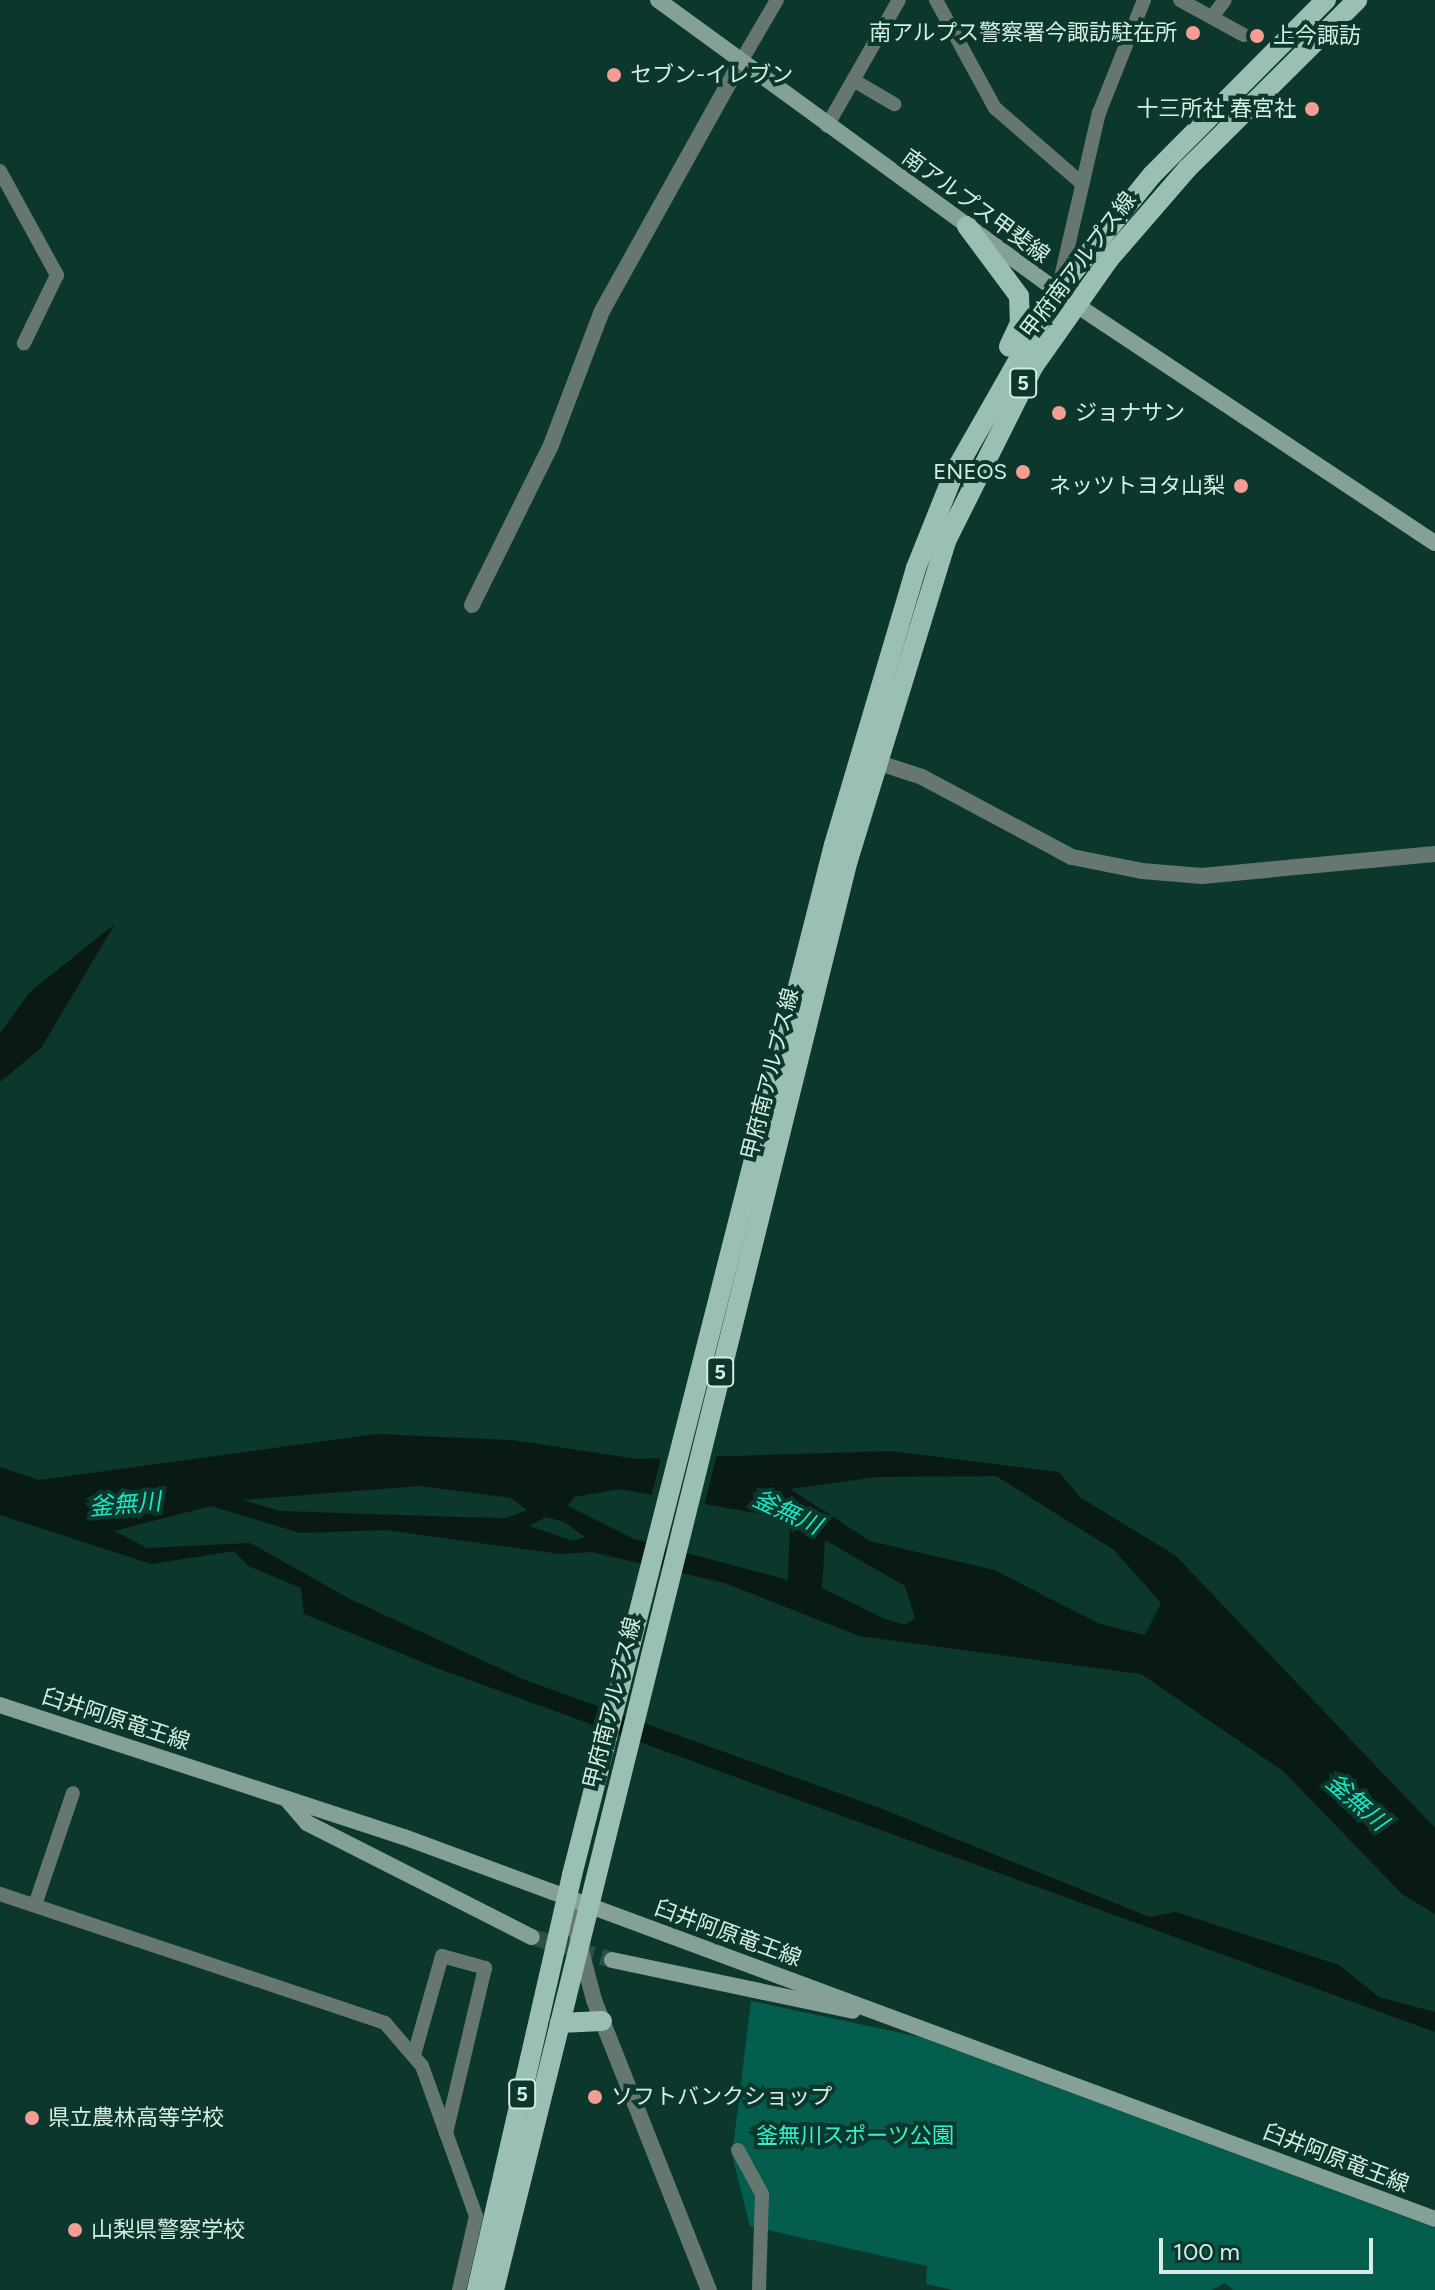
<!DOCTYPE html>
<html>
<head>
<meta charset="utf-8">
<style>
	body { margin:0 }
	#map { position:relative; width:1435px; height:2290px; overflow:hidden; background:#0c372d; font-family:Figtree,"Noto Sans JP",sans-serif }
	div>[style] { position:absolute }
	.green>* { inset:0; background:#035e4d }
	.water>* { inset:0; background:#091a15 }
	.pier>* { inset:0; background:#0c372d }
	.secondary-tunnel>* { height:16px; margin-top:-8px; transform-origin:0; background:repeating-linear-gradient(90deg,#2a5249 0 16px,transparent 0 24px) }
	.minor>* { height:14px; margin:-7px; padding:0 7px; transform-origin:7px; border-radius:7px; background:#667772 }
	.tertiary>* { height:16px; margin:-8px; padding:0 8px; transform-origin:8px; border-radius:8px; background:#667772 }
	.secondary>* { height:16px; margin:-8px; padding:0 8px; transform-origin:8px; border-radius:8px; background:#84a097 }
	.primary>* { height:20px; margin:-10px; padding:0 10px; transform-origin:10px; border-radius:10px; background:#9bbfb4 }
	.dots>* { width:22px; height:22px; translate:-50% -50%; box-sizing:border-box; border:4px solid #0c372d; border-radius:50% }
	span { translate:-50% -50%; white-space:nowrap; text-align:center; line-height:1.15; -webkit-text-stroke:8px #0c372d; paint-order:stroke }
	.shield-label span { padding:2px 6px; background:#0c372d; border:2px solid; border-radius:6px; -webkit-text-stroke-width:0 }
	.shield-label { font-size:20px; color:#d6ece5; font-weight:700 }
	.poi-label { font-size:22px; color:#d6ece5 }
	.right { translate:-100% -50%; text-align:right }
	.left { translate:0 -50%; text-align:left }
	.street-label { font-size:22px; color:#d6ece5 }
	.park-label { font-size:22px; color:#35f2cc }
	.water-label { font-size:24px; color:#1ae6c0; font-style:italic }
	.scale { position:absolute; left:1159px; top:2238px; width:214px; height:36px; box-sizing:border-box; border:4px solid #d6ece5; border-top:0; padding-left:10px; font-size:24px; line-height:28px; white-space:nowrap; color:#d6ece5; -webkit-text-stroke:6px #0c372d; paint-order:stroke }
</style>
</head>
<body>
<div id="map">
	<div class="green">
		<i style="clip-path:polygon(751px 2001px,920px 2037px,1435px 2228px,1435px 2290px,1233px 2290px,1225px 2283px,1212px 2290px,953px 2290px,926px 2284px,927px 2266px,750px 2226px,732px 2155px)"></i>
	</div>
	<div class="water">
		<i style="clip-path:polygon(115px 924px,41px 1048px,0 1082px,0 1033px,30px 992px)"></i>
		<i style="clip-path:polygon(evenodd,376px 1434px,512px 1440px,637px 1459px,891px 1451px,1059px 1472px,1080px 1497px,1176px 1556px,1435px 1828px,1435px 1914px,1402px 1894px,1283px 1771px,1141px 1674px,859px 1636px,725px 1583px,591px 1552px,560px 1554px,385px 1530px,300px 1533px,211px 1506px,114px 1531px,147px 1548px,250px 1543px,352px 1600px,525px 1680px,880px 1808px,1149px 1917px,1176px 1912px,1339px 1965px,1379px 1997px,1435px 2012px,1435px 2032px,442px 1670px,304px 1614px,301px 1588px,248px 1566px,234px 1551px,151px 1564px,0 1515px,0 1467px,39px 1480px,376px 1434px,996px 1476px,1114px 1550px,1161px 1603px,1145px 1635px,1100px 1624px,994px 1570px,870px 1541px,790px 1489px,877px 1477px,996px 1476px,376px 1434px,420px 1486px,511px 1498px,527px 1510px,506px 1518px,461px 1517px,280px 1511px,242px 1500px,420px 1486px,376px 1434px,619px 1489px,790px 1519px,788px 1580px,634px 1539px,568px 1506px,574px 1497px,619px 1489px,376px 1434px,546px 1517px,564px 1522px,585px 1537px,573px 1541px,529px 1526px,546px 1517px,376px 1434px,825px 1540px,905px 1586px,915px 1618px,905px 1625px,885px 1619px,822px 1588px,825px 1540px)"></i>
	</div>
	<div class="pier">
		<i style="clip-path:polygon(662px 1454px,717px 1454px,704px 1506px,651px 1498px)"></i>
	</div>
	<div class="secondary-tunnel">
		<i style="left:532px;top:1937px;width:83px;rotate:16deg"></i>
	</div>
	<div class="minor">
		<i style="left:936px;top:0;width:123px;rotate:61.4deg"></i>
		<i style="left:995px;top:108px;width:111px;rotate:41deg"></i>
		<i style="left:1180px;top:0;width:73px;rotate:28.7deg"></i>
		<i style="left:1212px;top:17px;width:21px;rotate:-53deg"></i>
		<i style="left:740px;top:63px;width:73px;rotate:-59.6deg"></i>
		<i style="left:853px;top:80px;width:48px;rotate:30.3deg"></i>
		<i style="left:827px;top:126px;width:145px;rotate:-60.3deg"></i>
		<i style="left:0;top:171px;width:119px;rotate:61.3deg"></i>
		<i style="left:57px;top:275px;width:76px;rotate:115.9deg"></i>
		<i style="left:1058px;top:290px;width:182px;rotate:-77deg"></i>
		<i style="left:1099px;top:113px;width:122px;rotate:-68.3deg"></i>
		<i style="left:0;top:1894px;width:406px;rotate:18.5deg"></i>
		<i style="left:385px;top:2023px;width:57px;rotate:49.3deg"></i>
		<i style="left:422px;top:2066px;width:159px;rotate:70.2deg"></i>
		<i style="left:476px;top:2216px;width:76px;rotate:102.9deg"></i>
		<i style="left:35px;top:1905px;width:118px;rotate:-71.3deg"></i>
		<i style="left:414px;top:2055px;width:103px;rotate:-74.2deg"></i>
		<i style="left:442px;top:1956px;width:45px;rotate:15.6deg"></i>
		<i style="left:485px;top:1968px;width:170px;rotate:103.3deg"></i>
		<i style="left:738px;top:2150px;width:50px;rotate:61.4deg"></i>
		<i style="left:762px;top:2194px;width:96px;rotate:91.8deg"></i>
	</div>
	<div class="tertiary">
		<i style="left:472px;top:605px;width:178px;rotate:-63.7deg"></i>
		<i style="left:551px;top:445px;width:143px;rotate:-69.2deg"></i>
		<i style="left:602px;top:311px;width:284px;rotate:-60.9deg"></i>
		<i style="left:867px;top:759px;width:58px;rotate:18.1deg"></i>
		<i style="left:922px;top:777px;width:170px;rotate:28.1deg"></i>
		<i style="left:1072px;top:857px;width:71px;rotate:11.3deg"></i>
		<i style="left:1142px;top:871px;width:60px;rotate:4.8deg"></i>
		<i style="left:1202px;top:876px;width:234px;rotate:-5.4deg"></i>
		<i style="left:568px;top:1902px;width:101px;rotate:75.1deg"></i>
		<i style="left:594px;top:2000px;width:312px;rotate:68.4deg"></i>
	</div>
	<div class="secondary">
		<i style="left:658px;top:0;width:516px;rotate:36.09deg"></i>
		<i style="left:1075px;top:304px;width:432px;rotate:33.6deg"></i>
		<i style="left:0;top:1705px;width:425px;rotate:18.1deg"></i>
		<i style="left:404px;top:1837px;width:1099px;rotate:20.33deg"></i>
		<i style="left:289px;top:1802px;width:28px;rotate:49deg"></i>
		<i style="left:307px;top:1823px;width:252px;rotate:26.9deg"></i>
		<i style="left:612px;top:1960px;width:246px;rotate:11.9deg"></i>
	</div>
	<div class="primary">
		<i style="left:967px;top:226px;width:87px;rotate:53.4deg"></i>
		<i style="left:1019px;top:296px;width:27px;rotate:88deg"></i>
		<i style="left:1020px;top:323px;width:26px;rotate:115deg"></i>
		<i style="left:560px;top:2023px;width:42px;rotate:-2.7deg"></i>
		<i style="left:477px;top:2290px;width:426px;rotate:-77.1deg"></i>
		<i style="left:572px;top:1875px;width:1063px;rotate:-75.73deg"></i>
		<i style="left:834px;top:845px;width:289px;rotate:-73.5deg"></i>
		<i style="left:916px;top:568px;width:102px;rotate:-68.2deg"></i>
		<i style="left:954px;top:473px;width:210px;rotate:-60.3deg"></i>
		<i style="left:1058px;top:291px;width:149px;rotate:-51deg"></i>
		<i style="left:1152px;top:175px;width:247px;rotate:-45.2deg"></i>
		<i style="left:494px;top:2290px;width:1473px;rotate:-76.1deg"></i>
		<i style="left:848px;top:860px;width:334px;rotate:-72.9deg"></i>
		<i style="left:946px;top:541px;width:195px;rotate:-63.4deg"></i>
		<i style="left:1033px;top:367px;width:133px;rotate:-54.8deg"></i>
		<i style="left:1110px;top:258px;width:118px;rotate:-49.1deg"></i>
		<i style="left:1187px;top:169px;width:240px;rotate:-44.8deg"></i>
	</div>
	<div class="dots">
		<i style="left:1193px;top:33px;background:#f59c95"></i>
		<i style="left:1257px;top:36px;background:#f59c95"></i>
		<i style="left:614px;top:75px;background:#f59c95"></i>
		<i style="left:1312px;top:109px;background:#f59c95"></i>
		<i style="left:1059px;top:413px;background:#f59c95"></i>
		<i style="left:1023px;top:472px;background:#f59c95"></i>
		<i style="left:1241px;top:486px;background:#f59c95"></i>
		<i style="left:595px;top:2097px;background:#f59c95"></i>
		<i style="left:32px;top:2118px;background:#f59c95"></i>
		<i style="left:75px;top:2230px;background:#f59c95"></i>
	</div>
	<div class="shield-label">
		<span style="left:1023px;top:383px">5</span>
		<span style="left:720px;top:1372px">5</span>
		<span style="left:522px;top:2094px">5</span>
	</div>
	<div class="poi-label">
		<span class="right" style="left:1177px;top:33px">南アルプス警察署今諏訪駐在所</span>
		<span class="left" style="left:1273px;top:36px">上今諏訪</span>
		<span class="left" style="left:630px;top:75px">セブン-イレブン</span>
		<span class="right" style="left:1296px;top:109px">十三所社 春宮社</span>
		<span class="left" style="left:1075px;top:413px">ジョナサン</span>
		<span class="right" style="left:1007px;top:472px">ENEOS</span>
		<span class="right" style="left:1225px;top:486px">ネッツトヨタ山梨</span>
		<span class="left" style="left:611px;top:2097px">ソフトバンクショップ</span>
		<span class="left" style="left:48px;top:2118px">県立農林高等学校</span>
		<span class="left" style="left:91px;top:2230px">山梨県警察学校</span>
	</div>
	<div class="street-label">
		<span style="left:976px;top:206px;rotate:36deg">南アルプス甲斐線</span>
		<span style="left:1078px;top:265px;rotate:-53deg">甲府南アルプス線</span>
		<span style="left:770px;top:1074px;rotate:-76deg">甲府南アルプス線</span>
		<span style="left:612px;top:1703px;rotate:-76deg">甲府南アルプス線</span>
		<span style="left:116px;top:1719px;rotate:18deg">臼井阿原竜王線</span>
		<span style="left:728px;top:1933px;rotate:20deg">臼井阿原竜王線</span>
		<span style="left:1336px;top:2158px;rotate:21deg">臼井阿原竜王線</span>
	</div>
	<div class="park-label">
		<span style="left:855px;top:2136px">釜無川スポーツ公園</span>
	</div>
	<div class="water-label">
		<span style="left:125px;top:1504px;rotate:-5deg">釜無川</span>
		<span style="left:787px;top:1512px;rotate:25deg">釜無川</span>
		<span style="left:1357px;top:1802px;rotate:41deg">釜無川</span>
	</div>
	<div class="scale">100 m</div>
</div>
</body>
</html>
